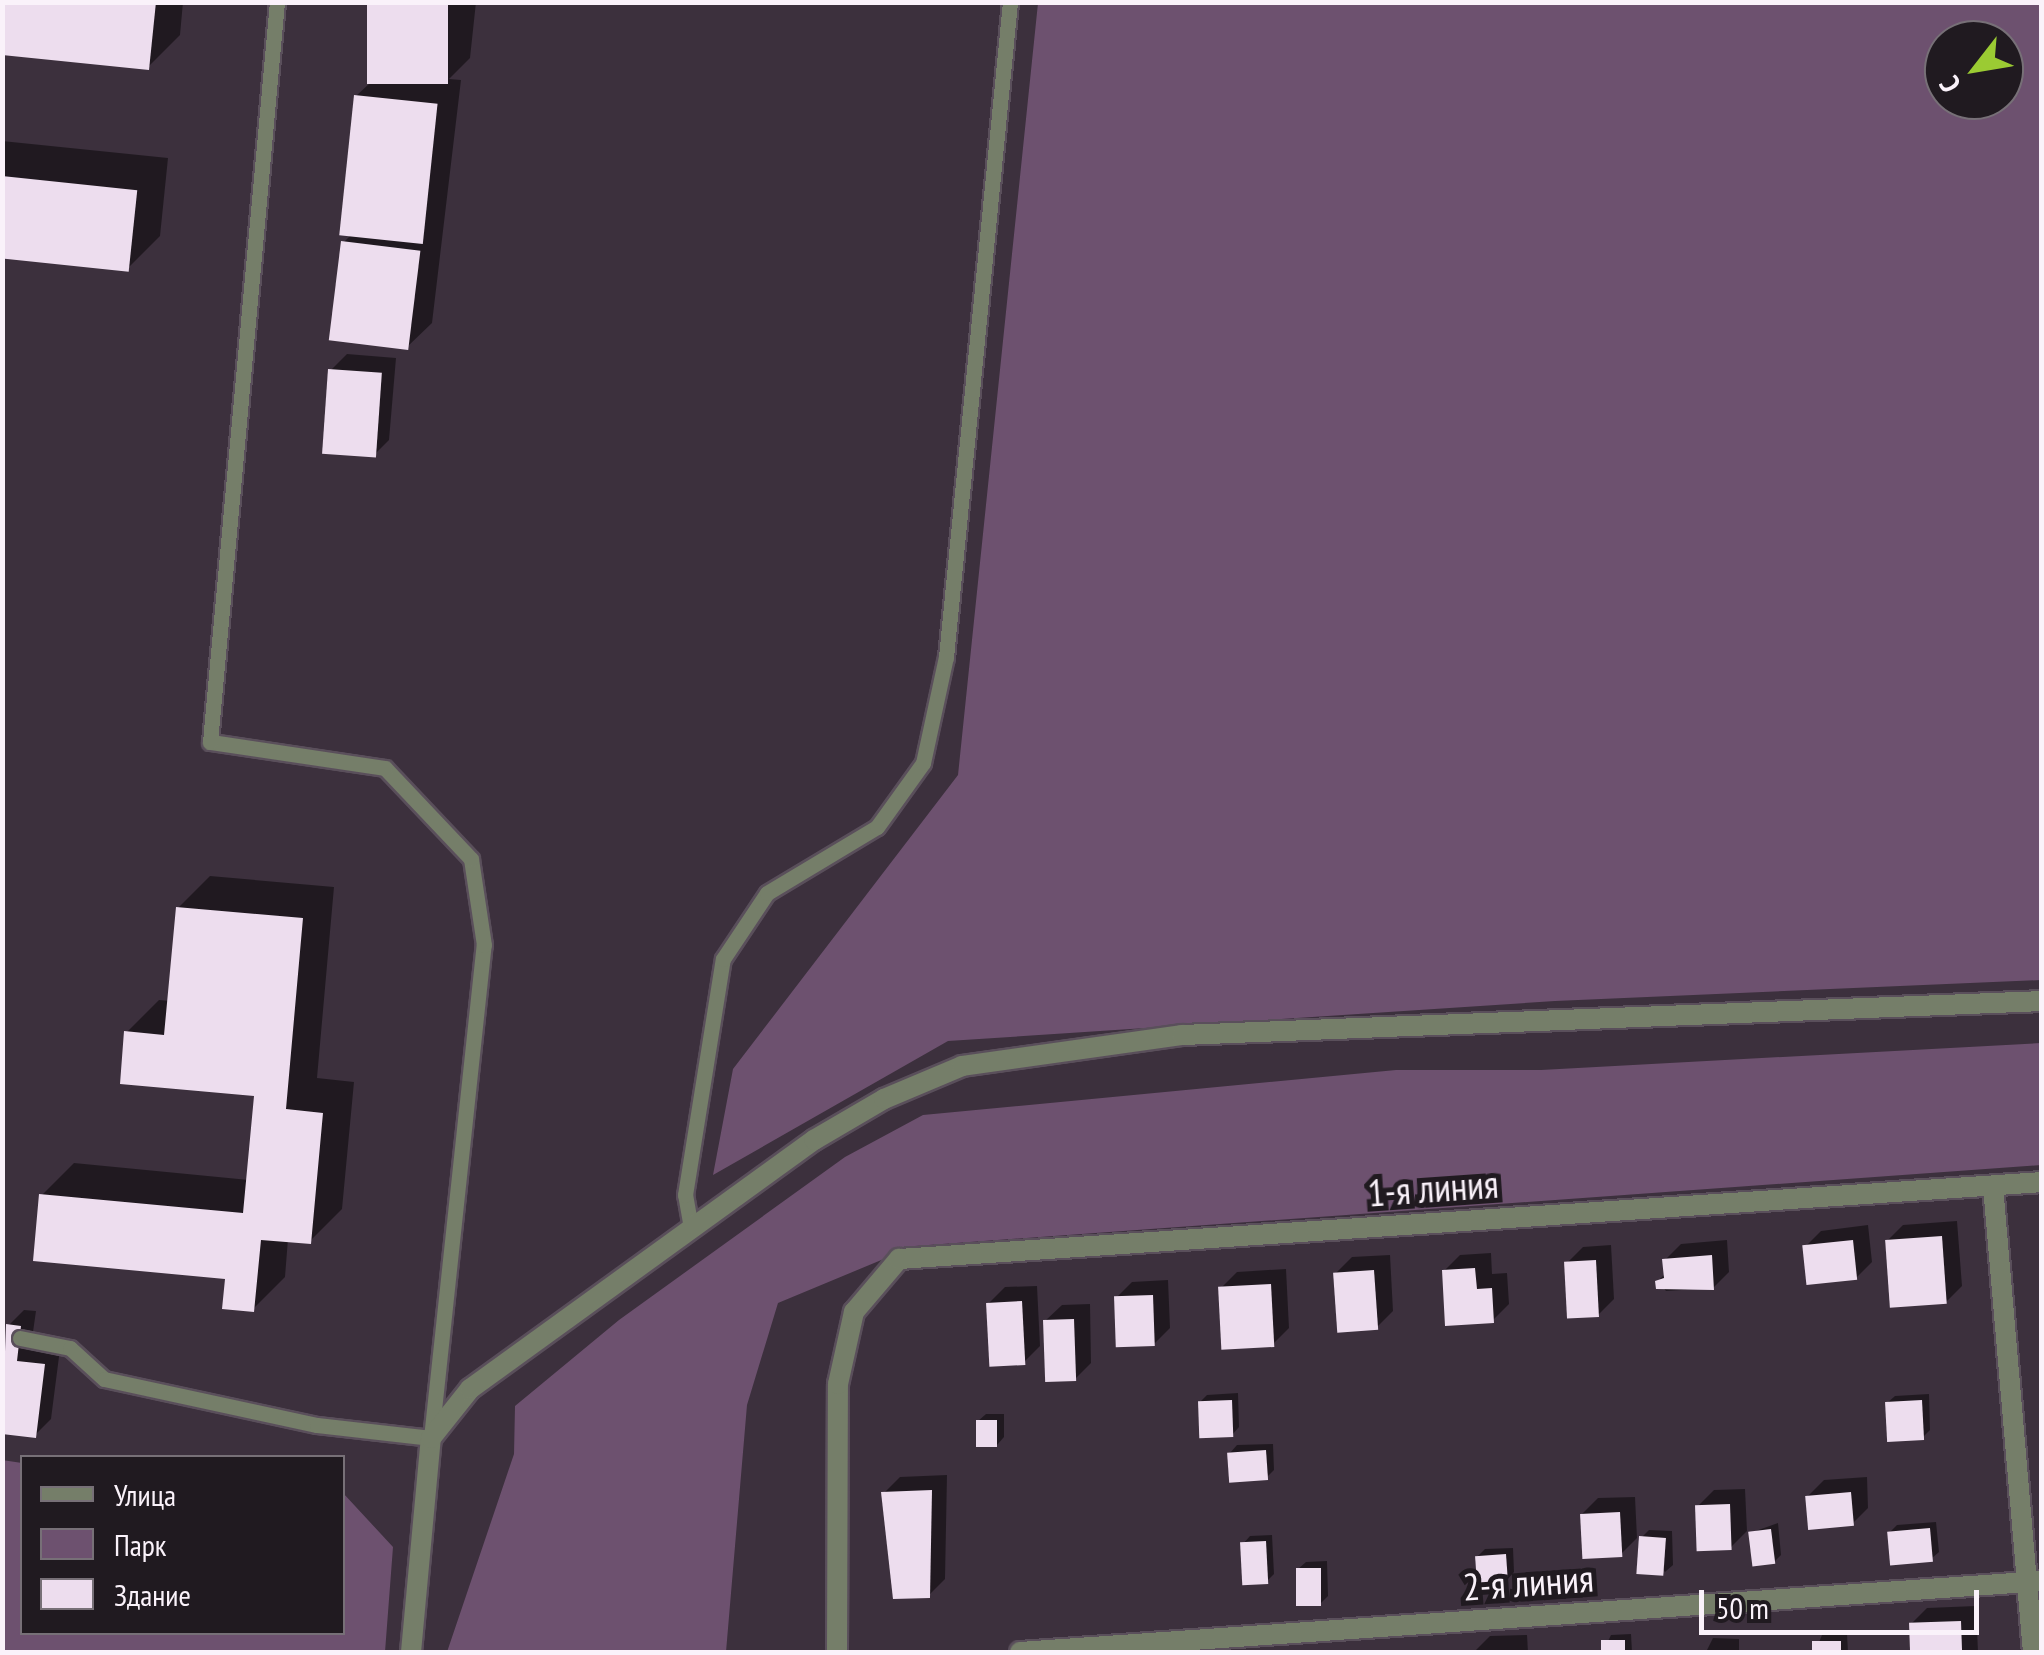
<!DOCTYPE html>
<html>
<head>
<meta charset="utf-8">
<style>
	body { margin:0 }
	#map { position:relative; width:2044px; height:1655px; overflow:hidden; background:#3c303d; font-family:"PT Sans Narrow",sans-serif }
	div>[style] { position:absolute }
	.green>* { inset:0; background:#6d516f }
	.shadow>* { inset:0; background:#0007 }
	.building>* { inset:0; background:#edddee; transform-origin:0 0 }
	.roads { filter:drop-shadow(2px 0 #5a4f5b) drop-shadow(-2px 0 #5a4f5b) drop-shadow(0 2px #5a4f5b) drop-shadow(0 -2px #5a4f5b) }
	.service>* { height:15px; margin:-7.5px; padding:0 7.5px; transform-origin:7.5px; border-radius:7.5px; background:#757e69 }
	.minor>* { height:20px; margin:-10px; padding:0 10px; transform-origin:10px; border-radius:10px; background:#757e69 }
	span { translate:-50% -50%; white-space:nowrap; text-align:center; line-height:1.15; -webkit-text-stroke:10px #201a20; paint-order:stroke }
	.street-label { font-size:38px; color:#faf2fa }
	.frame { position:absolute; inset:0; border:5px solid #faf2fa; pointer-events:none }
	.legend { position:absolute; left:20px; top:1455px; width:325px; height:180px; box-sizing:border-box; background:#201a20; border:2px solid #777077; margin:0; padding:12px 18px; list-style:none; font-size:30px; color:#faf2fa }
	.legend li { display:flex; align-items:center; gap:20px; height:50px }
	.legend b { width:50px; border:2px solid #777077 }
	.north { position:absolute; left:1924px; top:20px; width:100px; height:100px; box-sizing:border-box; background:#201a20; border:2px solid #777077; border-radius:50%; rotate:239deg; font-size:28px; font-weight:700; line-height:40px; text-align:center; color:#faf2fa }
	.north::after { content:''; display:block; margin:auto; width:35px; height:45px; background:#9bcb33; clip-path:polygon(50% 0,100% 100%,50% 72%,0 100%) }
	.scale { position:absolute; left:1699px; top:1590px; width:280px; height:45px; box-sizing:border-box; border:5px solid #faf2fa; border-top:0; padding-left:12px; font-size:30px; line-height:35px; white-space:nowrap; color:#faf2fa; -webkit-text-stroke:8px #201a20; paint-order:stroke }
</style>
</head>
<body>
<div id="map">
	<div class="green">
		<i style="clip-path:polygon(evenodd,1038px 3px,2041px 3px,2041px 980px,1555px 1001px,948px 1041px,713px 1175px,733px 1069px,958px 775px,1038px 3px,1944px 40px,2004px 40px,2004px 100px,1944px 100px,1944px 40px)"></i>
		<i style="clip-path:polygon(2041px 1043px,2041px 1165px,915px 1246px,778px 1303px,747px 1405px,726px 1652px,447px 1652px,514px 1454px,515px 1406px,619px 1320px,845px 1157px,923px 1115px,1396px 1070px,1541px 1070px)"></i>
		<i style="clip-path:polygon(2px 1460px,22px 1463px,22px 1632px,342px 1632px,343px 1493px,393px 1547px,385px 1652px,3px 1652px)"></i>
	</div>
	<div class="shadow">
		<i style="clip-path:polygon(2px 2px,183px 2px,180px 35px,148px 67px)"></i>
		<i style="clip-path:polygon(370px 2px,476px 2px,470px 58px,449px 79px,461px 80px,432px 323px,407px 347px,344px 242px,352px 234px,356px 96px,370px 83px)"></i>
		<i style="clip-path:polygon(2px 141px,168px 158px,160px 236px,128px 268px,2px 256px)"></i>
		<i style="clip-path:polygon(347px 354px,396px 358px,389px 440px,373px 456px,331px 370px)"></i>
		<i style="clip-path:polygon(210px 876px,334px 887px,317px 1078px,354px 1082px,342px 1209px,310px 1241px,288px 1239px,285px 1277px,253px 1309px,227px 1277px,42px 1195px,74px 1163px,249px 1180px,257px 1094px,127px 1032px,159px 1000px,170px 1001px,178px 908px)"></i>
		<i style="clip-path:polygon(1957px 1221px,1962px 1286px,1946px 1302px,1887px 1241px,1903px 1225px)"></i>
		<i style="clip-path:polygon(1868px 1225px,1872px 1262px,1856px 1278px,1805px 1247px,1821px 1231px)"></i>
		<i style="clip-path:polygon(1727px 1240px,1729px 1272px,1713px 1288px,1666px 1291px,1658px 1281px,1666px 1273px,1665px 1260px,1681px 1244px)"></i>
		<i style="clip-path:polygon(1611px 1245px,1614px 1299px,1598px 1315px,1567px 1263px,1583px 1247px)"></i>
		<i style="clip-path:polygon(1491px 1253px,1492px 1274px,1507px 1273px,1509px 1304px,1493px 1320px,1444px 1271px,1460px 1255px)"></i>
		<i style="clip-path:polygon(1390px 1255px,1393px 1311px,1377px 1327px,1336px 1273px,1352px 1257px)"></i>
		<i style="clip-path:polygon(1286px 1269px,1289px 1328px,1273px 1344px,1221px 1288px,1237px 1272px)"></i>
		<i style="clip-path:polygon(1168px 1280px,1170px 1328px,1154px 1344px,1116px 1298px,1132px 1282px)"></i>
		<i style="clip-path:polygon(1037px 1286px,1040px 1346px,1024px 1362px,989px 1303px,1005px 1287px)"></i>
		<i style="clip-path:polygon(1090px 1304px,1091px 1363px,1075px 1379px,1045px 1321px,1062px 1305px)"></i>
		<i style="clip-path:polygon(24px 1310px,36px 1311px,31px 1346px,60px 1349px,51px 1419px,35px 1435px,2px 1431px,8px 1326px)"></i>
		<i style="clip-path:polygon(1238px 1393px,1239px 1427px,1232px 1435px,1200px 1402px,1207px 1395px)"></i>
		<i style="clip-path:polygon(1929px 1394px,1930px 1430px,1923px 1437px,1887px 1403px,1895px 1396px)"></i>
		<i style="clip-path:polygon(986px 1414px,1004px 1414px,1004px 1437px,997px 1445px,978px 1421px)"></i>
		<i style="clip-path:polygon(1273px 1444px,1274px 1470px,1267px 1477px,1230px 1453px,1237px 1445px)"></i>
		<i style="clip-path:polygon(947px 1475px,945px 1579px,929px 1595px,884px 1493px,900px 1477px)"></i>
		<i style="clip-path:polygon(1867px 1477px,1868px 1508px,1852px 1524px,1808px 1496px,1824px 1480px)"></i>
		<i style="clip-path:polygon(1745px 1489px,1747px 1531px,1731px 1547px,1698px 1506px,1714px 1490px)"></i>
		<i style="clip-path:polygon(1635px 1497px,1637px 1538px,1621px 1554px,1582px 1514px,1598px 1498px)"></i>
		<i style="clip-path:polygon(1936px 1522px,1939px 1552px,1931px 1559px,1890px 1532px,1897px 1525px)"></i>
		<i style="clip-path:polygon(1778px 1523px,1781px 1555px,1774px 1562px,1750px 1533px)"></i>
		<i style="clip-path:polygon(1649px 1530px,1672px 1531px,1673px 1565px,1665px 1572px,1642px 1537px)"></i>
		<i style="clip-path:polygon(1272px 1535px,1274px 1574px,1267px 1581px,1243px 1544px,1250px 1536px)"></i>
		<i style="clip-path:polygon(1513px 1548px,1514px 1572px,1507px 1580px,1478px 1556px,1485px 1549px)"></i>
		<i style="clip-path:polygon(1327px 1561px,1328px 1596px,1321px 1603px,1298px 1569px,1306px 1562px)"></i>
		<i style="clip-path:polygon(1976px 1606px,1978px 1652px,1913px 1652px,1911px 1624px,1927px 1608px)"></i>
		<i style="clip-path:polygon(1631px 1634px,1632px 1652px,1603px 1652px,1611px 1635px)"></i>
		<i style="clip-path:polygon(1847px 1634px,1848px 1652px,1815px 1652px,1822px 1635px)"></i>
		<i style="clip-path:polygon(1527px 1635px,1528px 1652px,1474px 1652px,1490px 1636px)"></i>
		<i style="clip-path:polygon(1713px 1638px,1739px 1639px,1739px 1652px,1706px 1652px)"></i>
	</div>
	<div class="building">
		<i style="clip-path:polygon(2px 2px,156px 2px,149px 70px,2px 55px)"></i>
		<i style="left:367px;top:2px;width:81px;height:82px"></i>
		<i style="left:354px;top:95px;width:84px;height:141px;rotate:6deg"></i>
		<i style="left:2px;top:176px;width:136px;height:82px;rotate:6deg"></i>
		<i style="left:341px;top:241px;width:80px;height:100px;rotate:7deg"></i>
		<i style="left:328px;top:369px;width:54px;height:85px;rotate:4deg"></i>
		<i style="clip-path:polygon(176px 907px,303px 918px,286px 1109px,323px 1113px,311px 1244px,261px 1240px,254px 1312px,222px 1309px,225px 1279px,33px 1261px,39px 1194px,243px 1213px,254px 1096px,120px 1084px,124px 1031px,164px 1035px)"></i>
		<i style="left:1942px;top:1236px;width:68px;height:57px;rotate:86deg"></i>
		<i style="left:1853px;top:1240px;width:40px;height:51px;rotate:84deg"></i>
		<i style="clip-path:polygon(1712px 1255px,1714px 1290px,1656px 1289px,1655px 1281px,1664px 1278px,1662px 1259px)"></i>
		<i style="left:1596px;top:1260px;width:57px;height:32px;rotate:87deg"></i>
		<i style="clip-path:polygon(1475px 1268px,1477px 1289px,1492px 1288px,1494px 1323px,1445px 1326px,1442px 1270px)"></i>
		<i style="left:1374px;top:1270px;width:60px;height:41px;rotate:86deg"></i>
		<i style="left:1271px;top:1284px;width:63px;height:53px;rotate:87deg"></i>
		<i style="left:1153px;top:1295px;width:51px;height:39px;rotate:88deg"></i>
		<i style="left:1022px;top:1301px;width:64px;height:36px;rotate:87deg"></i>
		<i style="left:1074px;top:1319px;width:62px;height:31px;rotate:88deg"></i>
		<i style="clip-path:polygon(6px 1324px,21px 1326px,17px 1361px,45px 1364px,36px 1438px,2px 1434px)"></i>
		<i style="left:1232px;top:1400px;width:37px;height:34px;rotate:88deg"></i>
		<i style="left:1922px;top:1400px;width:40px;height:37px;rotate:87deg"></i>
		<i style="left:976px;top:1420px;width:21px;height:27px"></i>
		<i style="left:1266px;top:1450px;width:30px;height:39px;rotate:86deg"></i>
		<i style="clip-path:polygon(932px 1490px,930px 1598px,893px 1599px,881px 1492px)"></i>
		<i style="left:1851px;top:1492px;width:34px;height:46px;rotate:85deg"></i>
		<i style="left:1730px;top:1504px;width:46px;height:35px;rotate:88deg"></i>
		<i style="left:1620px;top:1512px;width:45px;height:40px;rotate:87deg"></i>
		<i style="left:1930px;top:1528px;width:34px;height:43px;rotate:85deg"></i>
		<i style="left:1771px;top:1529px;width:35px;height:23px;rotate:83deg"></i>
		<i style="left:1639px;top:1536px;width:27px;height:38px;rotate:4deg"></i>
		<i style="left:1266px;top:1541px;width:43px;height:26px;rotate:87deg"></i>
		<i style="left:1506px;top:1554px;width:28px;height:31px;rotate:86deg"></i>
		<i style="left:1296px;top:1568px;width:25px;height:38px"></i>
		<i style="left:1961px;top:1621px;width:31px;height:52px;rotate:88deg"></i>
		<i style="left:1625px;top:1640px;width:12px;height:24px;rotate:90deg"></i>
		<i style="left:1841px;top:1641px;width:11px;height:29px;rotate:90deg"></i>
	</div>
	<div class="roads">
		<div class="service">
			<i style="left:691px;top:1228px;width:34px;rotate:-100deg"></i>
			<i style="left:685px;top:1195px;width:239px;rotate:-80.9deg"></i>
			<i style="left:723px;top:959px;width:79px;rotate:-56.3deg"></i>
			<i style="left:767px;top:893px;width:128px;rotate:-31deg"></i>
			<i style="left:877px;top:827px;width:79px;rotate:-54.3deg"></i>
			<i style="left:923px;top:763px;width:108px;rotate:-77.8deg"></i>
			<i style="left:946px;top:657px;width:658px;rotate:-84.42deg"></i>
			<i style="left:20px;top:1338px;width:51px;rotate:11.3deg"></i>
			<i style="left:70px;top:1348px;width:46px;rotate:42.4deg"></i>
			<i style="left:104px;top:1379px;width:218px;rotate:12.2deg"></i>
			<i style="left:317px;top:1425px;width:115px;rotate:6.5deg"></i>
			<i style="left:431px;top:1438px;width:496px;rotate:-83.9deg"></i>
			<i style="left:484px;top:945px;width:87px;rotate:-98.6deg"></i>
			<i style="left:471px;top:859px;width:125px;rotate:-133.4deg"></i>
			<i style="left:385px;top:768px;width:177px;rotate:-171.5deg"></i>
			<i style="left:210px;top:742px;width:743px;rotate:-84.83deg"></i>
		</div>
		<div class="minor">
			<i style="left:1993px;top:1186px;width:468px;rotate:85.1deg"></i>
			<i style="left:411px;top:1652px;width:215px;rotate:-84.7deg"></i>
			<i style="left:431px;top:1438px;width:63px;rotate:-51.5deg"></i>
			<i style="left:470px;top:1389px;width:425px;rotate:-35.9deg"></i>
			<i style="left:814px;top:1140px;width:81px;rotate:-30.4deg"></i>
			<i style="left:884px;top:1099px;width:85px;rotate:-22.9deg"></i>
			<i style="left:962px;top:1066px;width:222px;rotate:-8deg"></i>
			<i style="left:1182px;top:1035px;width:861px;rotate:-2.26deg"></i>
			<i style="left:837px;top:1652px;width:268px;rotate:-89.8deg"></i>
			<i style="left:838px;top:1384px;width:74px;rotate:-77.5deg"></i>
			<i style="left:854px;top:1312px;width:70px;rotate:-49.7deg"></i>
			<i style="left:899px;top:1259px;width:1146px;rotate:-3.85deg"></i>
			<i style="left:1020px;top:1652px;width:1024px;rotate:-3.97deg"></i>
		</div>
	</div>
	<div class="street-label">
		<span style="left:1433px;top:1188px;rotate:-4deg">1-я линия</span>
		<span style="left:1528px;top:1582px;rotate:-4deg">2-я линия</span>
	</div>
	<div class="frame"></div>
	<ul class="legend">
	<li><b style="height:12px;background:#757e69"></b>Улица</li>
	<li><b style="height:28px;background:#6d516f"></b>Парк</li>
	<li><b style="height:28px;background:#edddee"></b>Здание</li>
	</ul>
	<div class="north">С</div>
	<div class="scale">50 m</div>
</div>
</body>
</html>
